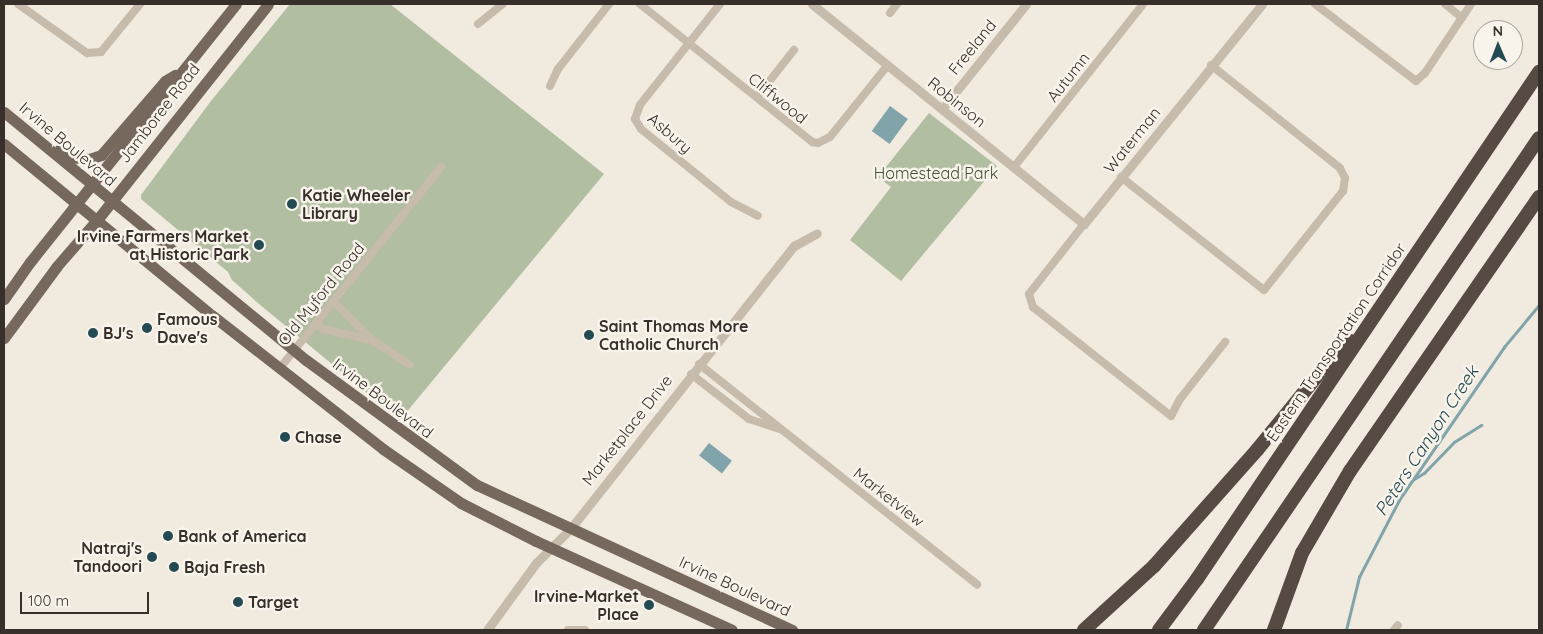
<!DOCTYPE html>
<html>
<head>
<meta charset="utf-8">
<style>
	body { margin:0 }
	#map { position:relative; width:1543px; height:634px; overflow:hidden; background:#f0eadf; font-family:Quicksand,sans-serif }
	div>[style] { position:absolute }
	.green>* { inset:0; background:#b1bea1 }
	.water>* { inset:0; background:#81a4aa; transform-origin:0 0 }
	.stream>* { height:2.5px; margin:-1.25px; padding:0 1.25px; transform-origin:1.25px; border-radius:1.25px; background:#81a4aa }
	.minor>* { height:8px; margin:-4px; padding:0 4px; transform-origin:4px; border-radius:4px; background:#c7bbac }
	.tertiary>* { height:9px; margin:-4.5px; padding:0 4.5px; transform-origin:4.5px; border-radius:4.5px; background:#c7bbac }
	.primary>* { height:11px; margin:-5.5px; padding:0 5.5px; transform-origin:5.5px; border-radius:5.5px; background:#76685d }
	.motorway>* { height:14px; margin:-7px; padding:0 7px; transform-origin:7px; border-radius:7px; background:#564a42 }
	.dots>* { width:14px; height:14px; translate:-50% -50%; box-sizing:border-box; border:2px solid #f8f3eb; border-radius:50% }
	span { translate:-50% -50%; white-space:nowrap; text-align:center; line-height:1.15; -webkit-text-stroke:5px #f8f3eb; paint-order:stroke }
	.street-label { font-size:16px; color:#362f2a }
	.park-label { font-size:16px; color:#425131 }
	.poi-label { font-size:16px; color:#362f2a; font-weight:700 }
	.left { translate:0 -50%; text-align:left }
	.right { translate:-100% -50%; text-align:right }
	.water-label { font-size:18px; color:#244b53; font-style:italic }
	.frame { position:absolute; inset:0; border:5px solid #362f2a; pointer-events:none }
	.north { position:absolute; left:1473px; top:20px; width:50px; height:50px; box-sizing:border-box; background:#f8f3eb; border:1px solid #aaa59e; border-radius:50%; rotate:359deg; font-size:14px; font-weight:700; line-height:20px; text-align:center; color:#362f2a }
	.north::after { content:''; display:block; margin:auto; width:18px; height:22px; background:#244b53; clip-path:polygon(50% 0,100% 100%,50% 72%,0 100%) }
	.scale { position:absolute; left:20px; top:592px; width:129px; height:22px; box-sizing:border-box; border:2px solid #362f2a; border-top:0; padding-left:6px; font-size:15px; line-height:18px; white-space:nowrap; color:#362f2a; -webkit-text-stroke:4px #f8f3eb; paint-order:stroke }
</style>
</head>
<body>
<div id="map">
	<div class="green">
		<i style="clip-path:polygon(290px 4px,390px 4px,604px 174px,400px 420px,259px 304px,232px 280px,228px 272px,141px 199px,141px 195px,211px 101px)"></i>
		<i style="clip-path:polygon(929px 113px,997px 166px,901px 281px,850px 240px,891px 187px,878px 177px)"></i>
	</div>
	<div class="water">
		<i style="left:890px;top:106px;width:22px;height:31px;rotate:36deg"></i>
		<i style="left:709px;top:443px;width:29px;height:16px;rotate:38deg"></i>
	</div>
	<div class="stream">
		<i style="left:1414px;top:479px;width:12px;rotate:-31deg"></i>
		<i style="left:1424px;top:473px;width:43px;rotate:-45.9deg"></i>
		<i style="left:1454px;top:442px;width:32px;rotate:-32deg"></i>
		<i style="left:1346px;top:630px;width:55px;rotate:-76.2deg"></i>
		<i style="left:1359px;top:577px;width:87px;rotate:-62.5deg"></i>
		<i style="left:1399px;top:500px;width:186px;rotate:-55.5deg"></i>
		<i style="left:1504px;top:347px;width:55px;rotate:-50.2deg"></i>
	</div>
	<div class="minor">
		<i style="left:18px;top:4px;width:85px;rotate:35.4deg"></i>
		<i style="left:87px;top:53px;width:14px;rotate:-4deg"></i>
		<i style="left:101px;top:52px;width:62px;rotate:-50.9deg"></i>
		<i style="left:640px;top:4px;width:221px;rotate:38.7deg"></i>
		<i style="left:812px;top:142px;width:6px;rotate:9deg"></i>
		<i style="left:818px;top:143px;width:13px;rotate:-27deg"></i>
		<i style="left:830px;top:137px;width:91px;rotate:-51.2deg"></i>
		<i style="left:720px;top:4px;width:129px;rotate:128.4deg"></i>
		<i style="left:640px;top:105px;width:15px;rotate:110deg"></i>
		<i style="left:635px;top:119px;width:12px;rotate:59deg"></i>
		<i style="left:641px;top:129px;width:116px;rotate:39deg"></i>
		<i style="left:731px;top:202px;width:30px;rotate:27deg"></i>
		<i style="left:1315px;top:4px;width:127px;rotate:37.3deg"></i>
		<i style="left:1416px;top:81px;width:12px;rotate:-42deg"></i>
		<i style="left:1425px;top:73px;width:83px;rotate:-56.3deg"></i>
		<i style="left:1445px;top:4px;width:22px;rotate:39deg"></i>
		<i style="left:890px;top:13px;width:11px;rotate:-52deg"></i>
		<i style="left:478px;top:24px;width:32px;rotate:-39deg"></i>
		<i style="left:550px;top:86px;width:19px;rotate:-65deg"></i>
		<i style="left:558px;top:69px;width:83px;rotate:-51.9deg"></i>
		<i style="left:757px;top:97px;width:60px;rotate:-51.8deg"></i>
		<i style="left:1014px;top:167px;width:208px;rotate:-51.6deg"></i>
		<i style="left:1121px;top:177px;width:182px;rotate:38.3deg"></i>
		<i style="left:1264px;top:290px;width:127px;rotate:-51.4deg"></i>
		<i style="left:1343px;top:191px;width:13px;rotate:-81deg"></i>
		<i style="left:1345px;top:178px;width:11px;rotate:-117deg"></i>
		<i style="left:1340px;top:168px;width:165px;rotate:-141.4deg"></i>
		<i style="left:1084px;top:224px;width:89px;rotate:128.2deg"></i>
		<i style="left:1029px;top:294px;width:14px;rotate:73deg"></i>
		<i style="left:1033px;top:307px;width:176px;rotate:38.3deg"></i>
		<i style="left:1171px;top:416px;width:19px;rotate:-62deg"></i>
		<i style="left:1180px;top:399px;width:73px;rotate:-51.7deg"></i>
		<i style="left:334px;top:302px;width:54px;rotate:45deg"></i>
		<i style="left:372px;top:340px;width:45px;rotate:33.3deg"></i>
		<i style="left:316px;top:324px;width:9px;rotate:36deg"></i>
		<i style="left:323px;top:329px;width:49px;rotate:12.9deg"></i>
		<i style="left:699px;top:364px;width:355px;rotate:38.4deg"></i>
		<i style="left:280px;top:368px;width:258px;rotate:-51.3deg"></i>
		<i style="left:691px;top:374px;width:73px;rotate:37.8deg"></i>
		<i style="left:749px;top:419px;width:33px;rotate:18deg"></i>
		<i style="left:568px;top:630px;width:17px"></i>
		<i style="left:1394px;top:630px;width:6px;rotate:-51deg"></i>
	</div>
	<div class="tertiary">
		<i style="left:812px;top:4px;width:350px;rotate:39deg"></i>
		<i style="left:1084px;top:224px;width:283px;rotate:-51deg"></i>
		<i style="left:942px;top:109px;width:134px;rotate:-51.3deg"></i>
		<i style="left:487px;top:630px;width:83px;rotate:-53.8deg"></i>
		<i style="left:536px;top:563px;width:49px;rotate:-45deg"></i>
		<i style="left:571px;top:528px;width:360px;rotate:-51.7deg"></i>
		<i style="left:794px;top:246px;width:26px;rotate:-29deg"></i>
	</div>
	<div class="primary">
		<i style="left:4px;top:112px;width:391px;rotate:39.4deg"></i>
		<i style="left:306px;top:360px;width:212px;rotate:36.2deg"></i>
		<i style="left:477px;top:485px;width:347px;rotate:24.7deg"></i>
		<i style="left:4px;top:144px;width:271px;rotate:39.5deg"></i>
		<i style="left:213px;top:316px;width:216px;rotate:38deg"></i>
		<i style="left:383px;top:449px;width:95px;rotate:34.7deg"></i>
		<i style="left:461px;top:503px;width:84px;rotate:26.9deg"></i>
		<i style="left:536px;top:541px;width:215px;rotate:24.4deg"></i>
		<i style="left:60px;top:149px;width:13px;rotate:39deg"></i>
		<i style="left:70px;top:157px;width:19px;rotate:6deg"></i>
		<i style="left:89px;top:159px;width:13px;rotate:-18deg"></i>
		<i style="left:101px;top:155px;width:98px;rotate:-49.1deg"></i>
		<i style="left:165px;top:81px;width:12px;rotate:-31deg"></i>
		<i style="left:4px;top:299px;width:45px;rotate:-54.9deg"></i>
		<i style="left:30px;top:262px;width:330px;rotate:-51.4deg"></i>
		<i style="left:4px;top:338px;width:89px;rotate:-53.6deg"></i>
		<i style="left:57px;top:266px;width:61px;rotate:-49deg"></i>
		<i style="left:97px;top:220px;width:275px;rotate:-51.6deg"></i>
	</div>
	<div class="motorway">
		<i style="left:1084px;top:630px;width:95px;rotate:-42.4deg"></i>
		<i style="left:1154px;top:566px;width:155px;rotate:-48.4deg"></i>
		<i style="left:1257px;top:450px;width:109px;rotate:-50.9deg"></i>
		<i style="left:1326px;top:365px;width:35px;rotate:-43deg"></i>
		<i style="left:1159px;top:630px;width:64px;rotate:-53.3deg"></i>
		<i style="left:1197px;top:579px;width:612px;rotate:-56deg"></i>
		<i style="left:1204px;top:630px;width:595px;rotate:-55.75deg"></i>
		<i style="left:1274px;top:630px;width:82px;rotate:-70deg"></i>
		<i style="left:1302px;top:553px;width:95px;rotate:-59.7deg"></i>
		<i style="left:1350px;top:471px;width:333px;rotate:-55.4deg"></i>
	</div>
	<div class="dots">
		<i style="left:292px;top:204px;background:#244b53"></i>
		<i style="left:259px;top:245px;background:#244b53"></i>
		<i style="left:147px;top:328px;background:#244b53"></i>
		<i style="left:93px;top:333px;background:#244b53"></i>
		<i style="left:589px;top:335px;background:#244b53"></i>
		<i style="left:285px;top:437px;background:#244b53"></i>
		<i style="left:168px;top:536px;background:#244b53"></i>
		<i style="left:152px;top:557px;background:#244b53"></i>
		<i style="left:174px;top:567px;background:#244b53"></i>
		<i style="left:238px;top:602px;background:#244b53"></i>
		<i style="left:649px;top:605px;background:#244b53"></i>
	</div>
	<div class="street-label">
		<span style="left:972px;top:47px;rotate:-51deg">Freeland</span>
		<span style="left:1068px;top:77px;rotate:-52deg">Autumn</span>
		<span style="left:778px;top:98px;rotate:39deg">Cliffwood</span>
		<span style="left:957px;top:102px;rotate:39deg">Robinson</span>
		<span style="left:159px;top:113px;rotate:-52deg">Jamboree Road</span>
		<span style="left:670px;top:133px;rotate:41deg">Asbury</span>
		<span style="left:1132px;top:140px;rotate:-51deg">Waterman</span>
		<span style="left:68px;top:144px;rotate:40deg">Irvine Boulevard</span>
		<span style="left:321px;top:294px;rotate:-51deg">Old Myford Road</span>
		<span style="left:1336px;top:342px;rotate:-56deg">Eastern Transportation Corridor</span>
		<span style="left:383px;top:398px;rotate:37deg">Irvine Boulevard</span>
		<span style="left:627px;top:430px;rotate:-52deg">Marketplace Drive</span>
		<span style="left:889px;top:497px;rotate:38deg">Marketview</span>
		<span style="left:735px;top:586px;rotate:25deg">Irvine Boulevard</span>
	</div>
	<div class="park-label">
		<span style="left:936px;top:173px">Homestead Park</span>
	</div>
	<div class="poi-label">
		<span class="left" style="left:302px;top:204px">Katie Wheeler<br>Library</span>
		<span class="right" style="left:249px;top:245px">Irvine Farmers Market<br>at Historic Park</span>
		<span class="left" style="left:157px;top:328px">Famous<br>Dave's</span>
		<span class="left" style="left:599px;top:335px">Saint Thomas More<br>Catholic Church</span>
		<span class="left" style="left:103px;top:333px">BJ's</span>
		<span class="left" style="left:295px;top:437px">Chase</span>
		<span class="left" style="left:178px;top:536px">Bank of America</span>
		<span class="right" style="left:142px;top:557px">Natraj's<br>Tandoori</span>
		<span class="left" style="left:184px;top:567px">Baja Fresh</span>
		<span class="right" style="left:639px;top:605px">Irvine-Market<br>Place</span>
		<span class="left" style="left:248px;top:602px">Target</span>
	</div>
	<div class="water-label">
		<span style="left:1427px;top:441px;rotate:-57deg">Peters Canyon Creek</span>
	</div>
	<div class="frame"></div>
	<div class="north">N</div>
	<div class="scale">100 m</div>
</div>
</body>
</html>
